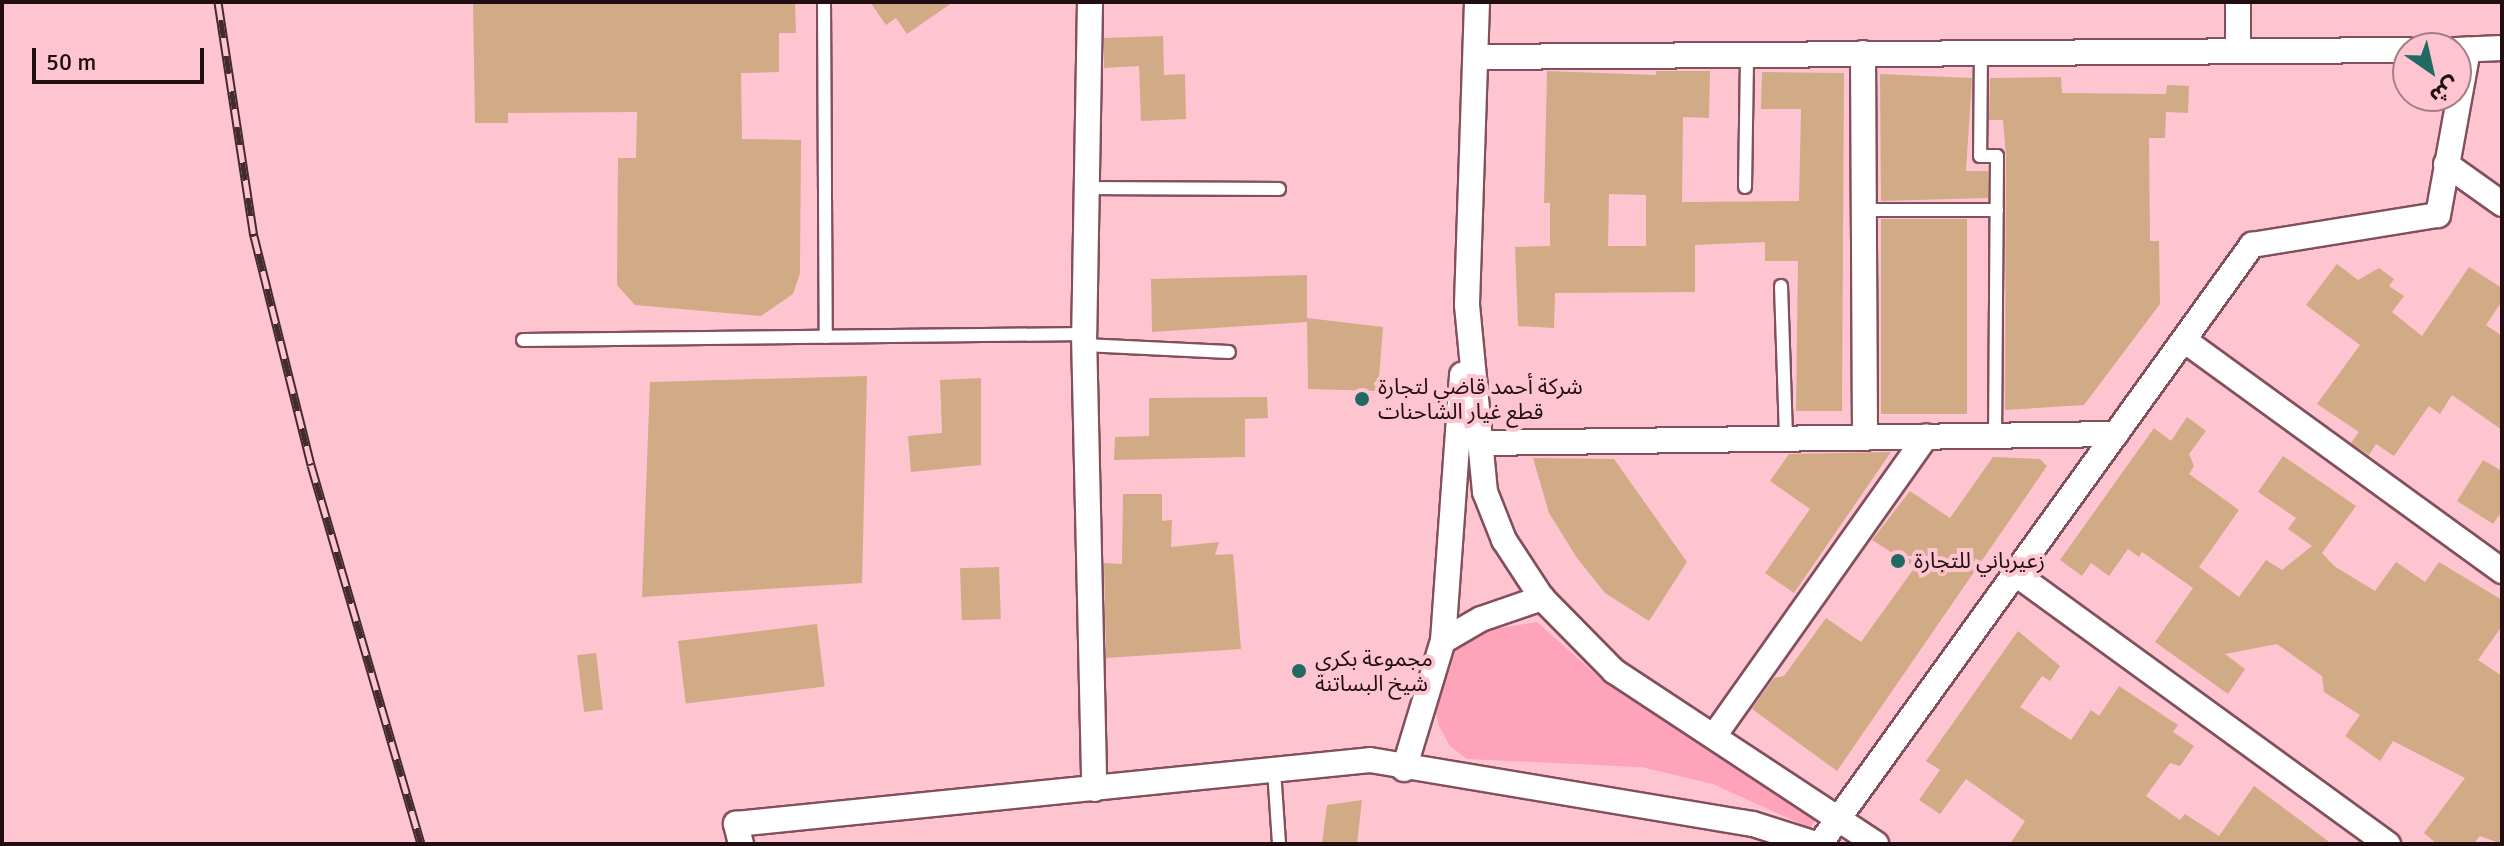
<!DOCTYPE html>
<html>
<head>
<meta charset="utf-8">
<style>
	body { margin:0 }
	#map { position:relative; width:2504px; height:846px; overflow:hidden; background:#fec5d1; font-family:Signika,"Noto Sans Arabic",sans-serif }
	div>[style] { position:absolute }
	.green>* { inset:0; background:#fea3b9 }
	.building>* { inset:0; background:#d1aa86; transform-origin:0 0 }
	.roads { filter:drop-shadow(2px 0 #81505c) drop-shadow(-2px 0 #81505c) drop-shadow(0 2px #81505c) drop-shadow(0 -2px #81505c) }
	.service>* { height:12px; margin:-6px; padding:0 6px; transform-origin:6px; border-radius:6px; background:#fff }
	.minor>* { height:24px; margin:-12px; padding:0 12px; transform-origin:12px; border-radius:12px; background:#fff }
	.rail>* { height:9px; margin-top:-4.5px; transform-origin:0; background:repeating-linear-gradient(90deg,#fec5d1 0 18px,#432a2f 0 36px); box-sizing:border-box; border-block:2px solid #432a2f }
	.dots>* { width:22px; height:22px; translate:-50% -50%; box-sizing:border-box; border:4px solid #fec5d1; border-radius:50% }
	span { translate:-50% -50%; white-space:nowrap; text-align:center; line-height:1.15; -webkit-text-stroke:8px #fec5d1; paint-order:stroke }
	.poi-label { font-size:22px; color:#210e12 }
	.left { translate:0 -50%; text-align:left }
	.frame { position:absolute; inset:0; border:4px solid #210e12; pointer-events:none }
	.north { position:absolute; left:2392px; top:32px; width:80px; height:80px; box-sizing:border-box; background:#fec5d1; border:2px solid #a67c85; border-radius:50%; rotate:146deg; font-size:22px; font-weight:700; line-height:32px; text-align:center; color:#210e12 }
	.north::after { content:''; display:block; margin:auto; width:28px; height:36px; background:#216a62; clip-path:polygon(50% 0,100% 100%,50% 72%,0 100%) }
	.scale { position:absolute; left:32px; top:48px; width:172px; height:36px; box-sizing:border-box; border:4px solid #210e12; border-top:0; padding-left:10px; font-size:24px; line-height:28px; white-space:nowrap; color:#210e12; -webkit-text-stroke:6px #fec5d1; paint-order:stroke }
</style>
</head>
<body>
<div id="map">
	<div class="green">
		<i style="clip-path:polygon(1537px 622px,1602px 680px,1818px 816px,1810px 828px,1713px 784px,1641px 767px,1467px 759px,1450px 746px,1439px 726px,1433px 699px,1457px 648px,1483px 631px)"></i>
	</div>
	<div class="building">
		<i style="clip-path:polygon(473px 2px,795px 2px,796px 33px,779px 33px,779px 72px,741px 73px,742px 139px,801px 140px,800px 273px,793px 294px,761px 316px,635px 305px,617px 285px,618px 158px,636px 158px,637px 112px,508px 113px,508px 123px,475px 123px)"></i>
		<i style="clip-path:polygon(870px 2px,953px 2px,907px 34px,896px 18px,886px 25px)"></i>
		<i style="clip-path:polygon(1163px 36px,1164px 75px,1185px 74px,1186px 119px,1141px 121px,1139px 66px,1104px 68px,1104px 38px)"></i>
		<i style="clip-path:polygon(evenodd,1547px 71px,1656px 75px,1656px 71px,1710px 71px,1709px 118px,1683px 117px,1682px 202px,1799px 201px,1801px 109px,1761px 109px,1762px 72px,1844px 73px,1842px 411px,1796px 411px,1798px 261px,1765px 261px,1765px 242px,1695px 245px,1695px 292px,1555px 293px,1554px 328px,1518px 326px,1515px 247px,1550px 246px,1550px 203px,1544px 203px,1547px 71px,1609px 194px,1646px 195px,1646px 246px,1608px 246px,1609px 194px)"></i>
		<i style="clip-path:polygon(1880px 74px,1972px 78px,1966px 171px,1988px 171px,1988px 198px,1881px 201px)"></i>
		<i style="clip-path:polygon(2061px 77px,2062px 93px,2166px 94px,2167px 85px,2189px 86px,2188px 113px,2166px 112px,2165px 138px,2149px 138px,2150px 241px,2159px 241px,2160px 304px,2084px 405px,2005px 410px,2006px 156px,2003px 120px,1989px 120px,1990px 78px)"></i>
		<i style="left:1881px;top:219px;width:86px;height:195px"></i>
		<i style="clip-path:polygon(2337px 264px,2358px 280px,2379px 268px,2394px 279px,2389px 286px,2404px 296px,2392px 312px,2422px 336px,2469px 267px,2502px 288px,2502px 301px,2486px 325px,2502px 336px,2502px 430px,2452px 395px,2440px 414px,2429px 406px,2394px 456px,2376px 444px,2369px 455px,2351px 443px,2359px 432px,2317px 404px,2360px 345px,2306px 305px)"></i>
		<i style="clip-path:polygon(1307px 275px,1307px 318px,1383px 327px,1378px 391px,1308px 389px,1307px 322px,1152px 332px,1151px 279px)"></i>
		<i style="clip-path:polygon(867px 376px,862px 583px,642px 597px,650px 382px)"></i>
		<i style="clip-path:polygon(981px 378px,981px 465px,911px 472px,908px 436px,942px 433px,940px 380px)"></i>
		<i style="clip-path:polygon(1267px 397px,1268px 418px,1245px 419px,1245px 457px,1114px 460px,1115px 437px,1149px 436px,1149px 398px)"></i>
		<i style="clip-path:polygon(2187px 417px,2206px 431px,2189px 454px,2194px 466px,2189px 474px,2239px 510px,2199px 567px,2239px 597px,2266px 560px,2282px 570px,2312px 546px,2288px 529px,2296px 518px,2258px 492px,2283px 456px,2356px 506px,2322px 553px,2334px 566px,2375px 591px,2396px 562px,2425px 582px,2439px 562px,2502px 600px,2502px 626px,2478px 660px,2502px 676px,2502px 844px,2480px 836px,2473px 844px,2437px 844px,2424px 833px,2465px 778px,2393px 741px,2380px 761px,2345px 736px,2360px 715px,2324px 692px,2322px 676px,2277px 644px,2225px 654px,2245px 669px,2228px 694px,2155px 642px,2193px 588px,2142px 552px,2139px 557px,2128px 549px,2109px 576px,2091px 563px,2082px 576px,2060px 560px,2154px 428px,2171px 441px)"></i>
		<i style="clip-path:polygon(1891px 452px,1794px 593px,1765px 573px,1810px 509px,1770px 481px,1789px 454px)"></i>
		<i style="clip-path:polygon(1993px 457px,2040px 459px,2047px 466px,1837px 771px,1752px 709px,1774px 678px,1784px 676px,1826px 618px,1861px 642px,1915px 567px,1872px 540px,1910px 491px,1950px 518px)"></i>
		<i style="clip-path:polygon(1533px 458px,1614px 459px,1687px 562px,1649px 621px,1605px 593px,1577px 558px,1549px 513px)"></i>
		<i style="clip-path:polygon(2483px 460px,2502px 471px,2502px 511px,2493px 524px,2457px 501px)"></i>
		<i style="clip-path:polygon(1123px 494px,1162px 494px,1162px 521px,1172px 520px,1171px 547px,1219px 542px,1215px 555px,1233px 554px,1241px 649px,1106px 658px,1104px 563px,1122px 564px)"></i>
		<i style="left:999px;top:567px;width:52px;height:39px;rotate:88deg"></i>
		<i style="left:817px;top:624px;width:63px;height:140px;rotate:83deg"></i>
		<i style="clip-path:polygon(2018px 631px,2060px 666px,2050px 681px,2042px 676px,2020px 707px,2071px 740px,2091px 710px,2099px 716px,2119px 686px,2178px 725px,2173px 732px,2194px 746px,2180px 766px,2170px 763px,2146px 796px,2180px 820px,2185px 814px,2219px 836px,2254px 786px,2332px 844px,2010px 844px,2025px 821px,1966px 779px,1940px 814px,1919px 800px,1940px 770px,1926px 761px)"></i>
		<i style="left:596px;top:653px;width:57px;height:19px;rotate:83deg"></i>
		<i style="clip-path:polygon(1362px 800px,1357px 844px,1322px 844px,1327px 805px)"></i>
	</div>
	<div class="roads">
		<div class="service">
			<i style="left:824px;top:2px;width:335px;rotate:89.7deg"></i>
			<i style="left:1981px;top:51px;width:105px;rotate:90.5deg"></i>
			<i style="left:1980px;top:156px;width:17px"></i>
			<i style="left:1997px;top:156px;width:280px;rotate:90.4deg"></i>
			<i style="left:1745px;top:187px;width:133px;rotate:-89.1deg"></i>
			<i style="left:1087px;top:188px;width:192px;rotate:0.3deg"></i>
			<i style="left:1864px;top:210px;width:133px"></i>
			<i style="left:1781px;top:286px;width:153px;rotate:88.1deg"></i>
			<i style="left:523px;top:340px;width:561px;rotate:-0.61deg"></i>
			<i style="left:1084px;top:345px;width:145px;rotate:2.8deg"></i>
			<i style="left:1274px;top:770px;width:74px;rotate:86.1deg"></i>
		</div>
		<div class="minor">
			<i style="left:1090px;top:2px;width:332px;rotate:91deg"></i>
			<i style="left:1084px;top:334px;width:455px;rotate:88.7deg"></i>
			<i style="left:1477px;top:2px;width:303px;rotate:91.9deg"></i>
			<i style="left:1467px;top:305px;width:188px;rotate:84.5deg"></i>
			<i style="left:1485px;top:492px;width:52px;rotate:68.4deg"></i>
			<i style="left:1504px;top:540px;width:69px;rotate:56.8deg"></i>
			<i style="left:1542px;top:598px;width:103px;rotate:45.4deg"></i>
			<i style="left:1614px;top:671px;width:314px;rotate:33.4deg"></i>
			<i style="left:2238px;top:49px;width:47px;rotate:-90deg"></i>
			<i style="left:2456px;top:50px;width:46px;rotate:-2.5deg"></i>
			<i style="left:1863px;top:53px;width:385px;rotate:89.7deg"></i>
			<i style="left:1476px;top:57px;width:932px;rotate:-0.43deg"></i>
			<i style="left:2446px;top:164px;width:69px;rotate:35.5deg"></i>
			<i style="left:2184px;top:340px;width:393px;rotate:36deg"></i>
			<i style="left:1481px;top:443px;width:635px;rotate:-0.81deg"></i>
			<i style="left:2016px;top:574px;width:460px;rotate:36deg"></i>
			<i style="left:1443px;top:641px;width:44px;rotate:-30.1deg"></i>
			<i style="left:1481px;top:619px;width:65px;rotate:-19deg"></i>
			<i style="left:1714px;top:736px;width:367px;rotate:-54.7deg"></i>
			<i style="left:1404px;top:769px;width:134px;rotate:-73.1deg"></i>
			<i style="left:1443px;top:641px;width:267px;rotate:-85.9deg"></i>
			<i style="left:741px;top:844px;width:21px;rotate:-104deg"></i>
			<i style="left:736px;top:824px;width:637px;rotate:-5.76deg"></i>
			<i style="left:1370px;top:760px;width:388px;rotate:9.5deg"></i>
			<i style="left:1753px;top:824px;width:66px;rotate:17.6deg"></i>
			<i style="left:1820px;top:844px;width:739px;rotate:-54.2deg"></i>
			<i style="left:2252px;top:245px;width:188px;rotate:-9.2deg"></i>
			<i style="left:2438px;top:215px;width:168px;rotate:-79.7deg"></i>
		</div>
	</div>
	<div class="rail">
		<i style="left:218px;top:2px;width:237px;rotate:81.3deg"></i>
		<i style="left:254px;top:236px;width:236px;rotate:76deg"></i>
		<i style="left:311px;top:465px;width:395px;rotate:73.8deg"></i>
	</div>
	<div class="dots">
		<i style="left:1362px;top:399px;background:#216a62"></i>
		<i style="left:1898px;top:561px;background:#216a62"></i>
		<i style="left:1299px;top:671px;background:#216a62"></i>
	</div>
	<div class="poi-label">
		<span class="left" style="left:1378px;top:399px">شركة أحمد قاضي لتجارة<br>قطع غيار الشاحنات</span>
		<span class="left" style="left:1914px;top:561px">زعيرباني للتجارة</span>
		<span class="left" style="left:1315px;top:671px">مجموعة بكري<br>شيخ البساتنة</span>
	</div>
	<div class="frame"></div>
	<div class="north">ش</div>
	<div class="scale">50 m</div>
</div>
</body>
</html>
